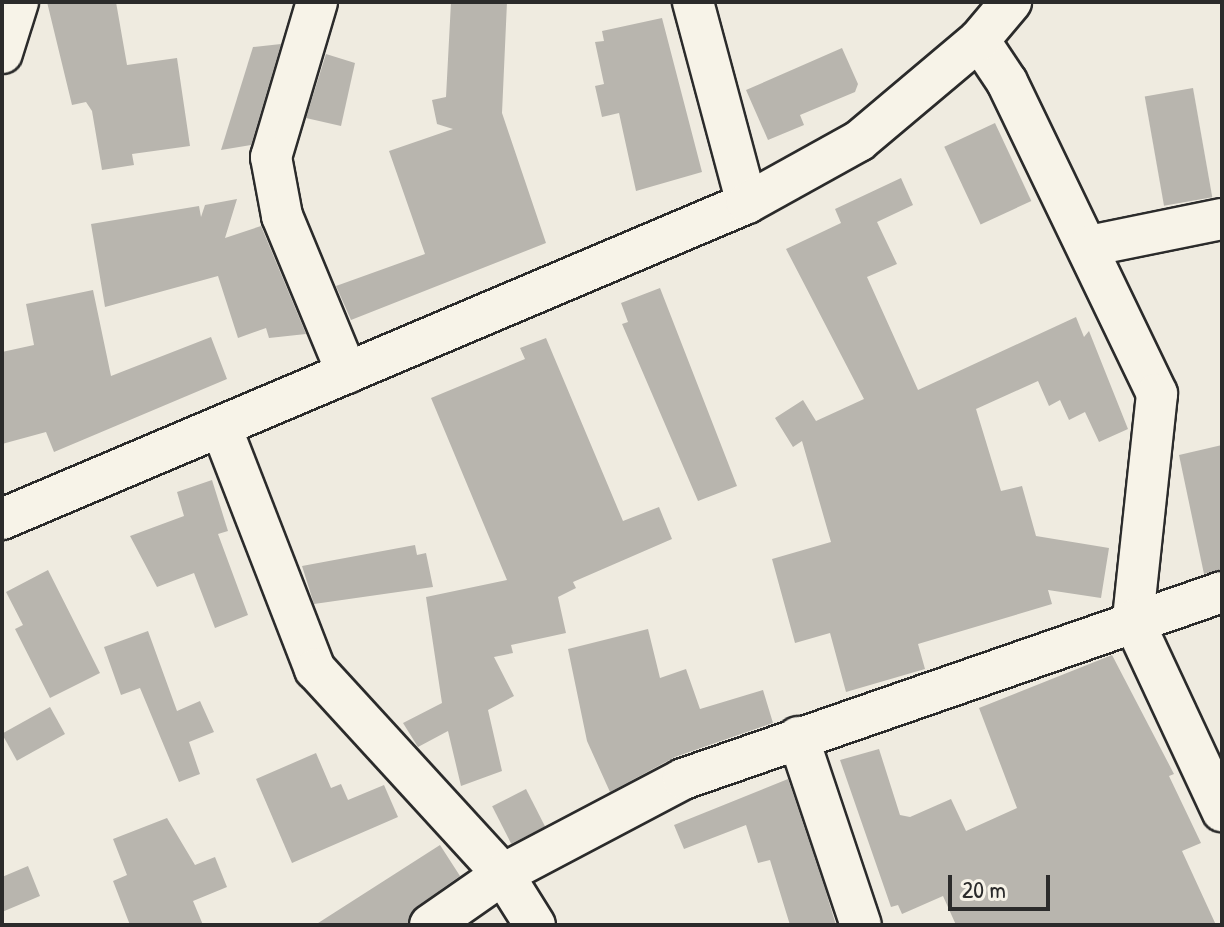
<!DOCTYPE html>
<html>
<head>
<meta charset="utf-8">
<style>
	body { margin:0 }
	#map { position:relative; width:1224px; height:927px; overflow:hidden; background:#efebe0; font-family:"Patrick Hand",sans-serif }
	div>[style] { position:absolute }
	.building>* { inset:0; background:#b8b5ae; transform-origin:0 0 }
	.roads { filter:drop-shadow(2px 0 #2b2b2b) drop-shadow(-2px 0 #2b2b2b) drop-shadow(0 2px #2b2b2b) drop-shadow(0 -2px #2b2b2b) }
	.minor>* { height:40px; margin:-20px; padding:0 20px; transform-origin:20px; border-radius:20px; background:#f7f3e8 }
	span { translate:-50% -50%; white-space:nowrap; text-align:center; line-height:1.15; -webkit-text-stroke:6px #f7f3e8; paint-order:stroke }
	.frame { position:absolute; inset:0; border:4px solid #2b2b2b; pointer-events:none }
	.scale { position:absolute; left:948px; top:875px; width:102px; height:36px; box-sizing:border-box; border:4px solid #2b2b2b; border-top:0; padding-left:10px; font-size:24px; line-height:28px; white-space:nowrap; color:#2b2b2b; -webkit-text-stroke:6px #f7f3e8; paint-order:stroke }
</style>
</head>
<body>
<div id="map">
	<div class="building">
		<i style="clip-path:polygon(47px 2px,116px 2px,127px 65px,177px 58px,190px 146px,132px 154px,134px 165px,102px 170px,92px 111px,86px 102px,72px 105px)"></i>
		<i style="clip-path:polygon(451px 2px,507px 2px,502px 113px,546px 243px,351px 320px,336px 286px,425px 254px,389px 151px,453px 129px,437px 124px,432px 100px,446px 97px)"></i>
		<i style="clip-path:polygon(662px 18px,702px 172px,636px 191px,619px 113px,602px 117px,595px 86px,604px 84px,595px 42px,604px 41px,602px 31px)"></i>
		<i style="clip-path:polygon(281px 44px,251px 145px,221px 150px,253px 47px)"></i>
		<i style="clip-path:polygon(842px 48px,858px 84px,855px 92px,800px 115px,804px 125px,768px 140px,746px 90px)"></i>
		<i style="clip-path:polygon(326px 54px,355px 63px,341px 126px,306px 118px)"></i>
		<i style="left:1193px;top:88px;width:111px;height:49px;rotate:80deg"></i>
		<i style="left:995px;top:123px;width:86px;height:56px;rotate:65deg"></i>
		<i style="clip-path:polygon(901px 178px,913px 205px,877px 222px,897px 264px,867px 277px,918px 390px,1076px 317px,1084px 337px,1089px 331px,1128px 429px,1099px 442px,1085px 412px,1069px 420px,1060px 400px,1049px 406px,1038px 381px,976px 409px,1001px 491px,1022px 486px,1036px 536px,1109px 548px,1101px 598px,1048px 590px,1052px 604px,918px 644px,925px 669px,846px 692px,830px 633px,795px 643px,772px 559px,831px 542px,802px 441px,793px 447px,775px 418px,803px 400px,816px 421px,864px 399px,786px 249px,841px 223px,835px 209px)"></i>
		<i style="clip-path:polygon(237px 199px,225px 238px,261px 226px,306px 334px,269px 338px,266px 328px,238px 338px,218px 276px,105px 307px,91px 224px,199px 206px,201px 217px,205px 205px)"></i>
		<i style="clip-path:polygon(660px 288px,737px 486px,698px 501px,622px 324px,628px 322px,621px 303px)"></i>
		<i style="clip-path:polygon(93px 290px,111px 376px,211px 337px,227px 379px,54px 452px,46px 432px,2px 444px,2px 352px,34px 345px,26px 304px)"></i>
		<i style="clip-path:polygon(546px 338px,623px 521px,659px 507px,672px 539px,573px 582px,576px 588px,558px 597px,566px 633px,511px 645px,513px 653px,494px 657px,514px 696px,488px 710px,502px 771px,461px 786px,448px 731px,418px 747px,403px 723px,442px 703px,426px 597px,507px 580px,431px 398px,525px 359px,520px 348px)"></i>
		<i style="clip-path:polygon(1222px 445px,1222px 570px,1204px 574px,1179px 455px)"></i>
		<i style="clip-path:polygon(212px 480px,228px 531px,218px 534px,248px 615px,215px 628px,194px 573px,157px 587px,130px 536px,184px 516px,177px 492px)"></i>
		<i style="clip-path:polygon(415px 545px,417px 555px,426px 553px,433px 587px,314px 604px,302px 566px)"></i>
		<i style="clip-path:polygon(48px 570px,100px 673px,50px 698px,15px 629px,23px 625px,6px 592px)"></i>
		<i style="clip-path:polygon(648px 629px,660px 678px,686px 669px,700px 709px,763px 690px,773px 723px,675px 757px,610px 792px,587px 741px,568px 649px)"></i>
		<i style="clip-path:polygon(148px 631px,177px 711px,200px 701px,214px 732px,189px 742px,200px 774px,179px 782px,140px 688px,121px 695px,104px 647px)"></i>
		<i style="clip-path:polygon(1112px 655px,1174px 774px,1169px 776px,1201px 843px,1182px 851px,1216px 925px,956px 925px,943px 896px,902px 914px,898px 905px,891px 907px,840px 760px,879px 749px,900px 815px,910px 817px,951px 799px,966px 831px,1017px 808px,979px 708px)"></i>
		<i style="left:50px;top:707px;width:31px;height:55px;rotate:61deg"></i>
		<i style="clip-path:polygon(316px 753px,331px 788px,341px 784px,348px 800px,384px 785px,398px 817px,292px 863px,256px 779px)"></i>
		<i style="clip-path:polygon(788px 779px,825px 889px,836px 925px,790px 925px,770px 860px,758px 863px,746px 825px,684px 849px,674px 825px)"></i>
		<i style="left:526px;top:789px;width:42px;height:38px;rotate:63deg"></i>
		<i style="clip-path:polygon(167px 818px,195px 865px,215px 857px,227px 887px,193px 901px,203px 925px,130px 925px,113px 881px,127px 875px,113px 839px)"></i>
		<i style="clip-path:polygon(440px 845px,460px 876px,416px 907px,407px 925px,315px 925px)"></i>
		<i style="clip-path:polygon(28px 866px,40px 896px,2px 912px,2px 877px)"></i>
	</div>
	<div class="roads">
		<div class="minor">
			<i style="left:317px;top:2px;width:162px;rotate:106.5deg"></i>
			<i style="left:271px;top:157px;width:60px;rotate:79.4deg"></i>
			<i style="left:282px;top:216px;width:170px;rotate:67.5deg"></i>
			<i style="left:693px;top:2px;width:208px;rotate:75deg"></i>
			<i style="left:979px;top:40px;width:50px;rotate:56.3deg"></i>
			<i style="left:1007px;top:82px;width:346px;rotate:64.3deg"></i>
			<i style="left:1157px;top:394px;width:227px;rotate:96.1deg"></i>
			<i style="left:1133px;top:620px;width:211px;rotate:65deg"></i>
			<i style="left:2px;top:53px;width:53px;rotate:-72.6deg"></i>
			<i style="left:1089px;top:246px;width:136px;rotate:-11.5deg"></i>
			<i style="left:221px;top:427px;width:260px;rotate:68.8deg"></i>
			<i style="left:315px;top:669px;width:278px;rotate:47.5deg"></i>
			<i style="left:503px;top:874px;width:60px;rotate:57.9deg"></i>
			<i style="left:2px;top:519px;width:809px;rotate:-22.98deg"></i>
			<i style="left:747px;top:203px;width:128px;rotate:-29deg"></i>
			<i style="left:859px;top:141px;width:157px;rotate:-40.1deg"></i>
			<i style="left:979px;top:40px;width:50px;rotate:-49.9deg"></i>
			<i style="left:798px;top:737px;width:198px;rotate:71.5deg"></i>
			<i style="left:430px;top:925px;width:89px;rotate:-34.9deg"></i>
			<i style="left:503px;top:874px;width:204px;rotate:-27.8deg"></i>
			<i style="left:683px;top:779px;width:571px;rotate:-19.13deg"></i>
		</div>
	</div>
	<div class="frame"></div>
	<div class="scale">20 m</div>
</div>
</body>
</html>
